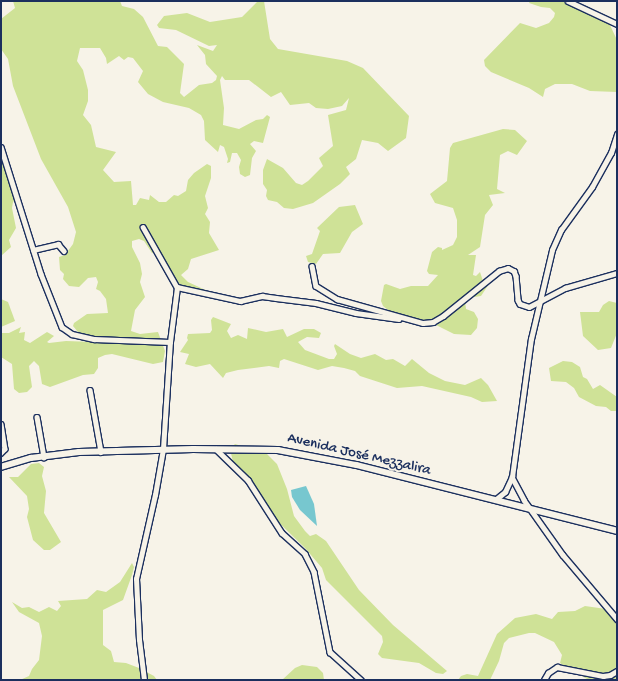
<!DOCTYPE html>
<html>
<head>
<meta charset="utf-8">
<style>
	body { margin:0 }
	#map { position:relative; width:618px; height:681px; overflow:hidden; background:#f7f3e8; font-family:"Gochi Hand",sans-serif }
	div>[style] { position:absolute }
	.green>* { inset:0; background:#cfe297 }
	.water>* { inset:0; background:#77c7cf }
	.roads { filter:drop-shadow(1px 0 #1b2f5e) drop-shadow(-1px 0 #1b2f5e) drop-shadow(0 1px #1b2f5e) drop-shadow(0 -1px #1b2f5e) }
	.street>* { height:4.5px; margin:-2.25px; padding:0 2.25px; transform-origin:2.25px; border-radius:2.25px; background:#f7f3e8 }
	.secondary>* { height:5.5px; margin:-2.75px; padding:0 2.75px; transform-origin:2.75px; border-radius:2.75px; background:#f7f3e8 }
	span { translate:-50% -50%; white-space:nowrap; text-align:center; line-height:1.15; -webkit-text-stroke:4px #f7f3e8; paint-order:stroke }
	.street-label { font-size:15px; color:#1b2f5e }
	.frame { position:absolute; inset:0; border:2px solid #1b2f5e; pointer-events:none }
</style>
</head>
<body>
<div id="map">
	<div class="green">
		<i style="clip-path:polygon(13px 1px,120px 1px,122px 6px,134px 9px,143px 17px,158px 46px,167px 47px,184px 64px,180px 93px,184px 97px,199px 85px,212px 83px,216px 80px,217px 76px,206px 64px,205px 55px,197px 45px,213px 51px,217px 45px,209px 46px,176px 30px,159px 28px,157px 25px,164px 16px,187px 13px,210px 22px,242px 17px,258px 1px,264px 1px,270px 39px,278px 49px,347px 61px,363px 68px,409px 116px,406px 138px,388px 151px,378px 143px,362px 140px,356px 159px,346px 167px,350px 174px,340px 184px,313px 203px,293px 209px,284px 208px,277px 202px,268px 200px,266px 196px,267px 190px,263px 184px,263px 170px,267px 159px,283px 168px,296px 183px,302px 185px,308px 181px,323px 166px,319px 158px,333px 146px,328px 115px,346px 110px,349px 98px,342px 106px,328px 109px,316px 108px,309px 103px,290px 105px,281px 92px,271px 97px,249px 80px,225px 80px,222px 76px,220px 80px,224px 108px,223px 125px,239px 129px,256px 120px,263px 119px,267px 115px,270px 117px,263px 143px,254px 141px,250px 144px,256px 151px,252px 158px,250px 175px,245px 177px,240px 174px,239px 167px,241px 160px,237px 153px,232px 153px,230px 162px,227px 163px,228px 159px,224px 147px,220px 145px,218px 152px,205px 140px,204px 121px,201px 115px,189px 108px,163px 102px,148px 94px,138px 82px,143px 71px,133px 58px,128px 57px,124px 60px,119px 56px,107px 64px,106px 58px,100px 48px,80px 48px,77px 61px,83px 70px,88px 90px,88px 101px,83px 115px,91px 125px,96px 147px,116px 152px,103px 170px,114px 182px,131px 181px,133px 205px,136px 205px,140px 198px,149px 200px,150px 195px,159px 202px,166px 202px,174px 195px,178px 196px,186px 191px,188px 180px,194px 173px,207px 164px,211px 166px,211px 178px,205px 196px,208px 208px,205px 214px,210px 222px,209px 233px,219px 250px,191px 259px,188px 269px,181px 275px,188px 282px,212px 293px,180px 285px,162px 267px,158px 256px,155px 253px,152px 253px,144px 241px,139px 239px,132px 241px,132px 247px,140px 263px,142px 274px,140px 282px,145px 297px,135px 310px,131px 331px,140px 334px,158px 332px,165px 351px,163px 362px,153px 364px,112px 354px,105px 355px,98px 358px,98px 368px,94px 374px,83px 375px,50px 387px,42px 384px,39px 366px,34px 361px,29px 366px,32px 387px,27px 392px,19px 393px,14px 389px,12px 364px,1px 357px,1px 333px,9px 333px,21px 327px,19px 333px,25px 332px,24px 340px,30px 343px,47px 332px,54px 336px,47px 342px,49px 343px,66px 341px,94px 342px,98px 341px,98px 337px,96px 339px,78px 332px,73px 326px,74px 323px,87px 314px,108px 313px,106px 299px,100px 291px,96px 289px,98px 282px,96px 277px,88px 278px,79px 287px,69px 286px,63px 279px,64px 274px,60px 270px,59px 257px,65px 255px,73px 244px,76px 232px,68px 207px,41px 159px,13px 86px,8px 59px,1px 49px,1px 19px,15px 8px)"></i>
		<i style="clip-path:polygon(530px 1px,562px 1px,599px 16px,609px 23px,617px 40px,617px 92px,590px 91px,572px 84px,555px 84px,545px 89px,543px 97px,529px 88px,491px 72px,485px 66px,484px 60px,520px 23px,536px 28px,549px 23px,554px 17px,555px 13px,550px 8px,541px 7px,529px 3px)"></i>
		<i style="clip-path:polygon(503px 129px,515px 130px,527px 141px,517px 155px,508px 151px,500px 155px,497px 189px,505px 193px,489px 195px,493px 205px,485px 215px,480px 247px,468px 255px,476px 255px,473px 275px,476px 276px,480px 272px,483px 281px,489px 284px,481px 296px,461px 299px,465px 301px,466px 309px,474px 312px,478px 319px,477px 328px,471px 335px,454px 334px,432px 323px,397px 317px,383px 306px,381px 301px,384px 285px,386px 284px,400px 289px,411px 286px,428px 286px,438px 275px,429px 274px,427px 271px,432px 252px,438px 247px,442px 248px,442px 250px,453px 245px,457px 237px,457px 220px,453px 208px,435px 203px,430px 194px,447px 181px,450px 148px,453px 143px)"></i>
		<i style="clip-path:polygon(1px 151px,18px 197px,13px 202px,12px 208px,16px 228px,9px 240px,11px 247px,1px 256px)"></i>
		<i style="clip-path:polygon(355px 205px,363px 224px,352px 232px,340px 253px,323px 254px,316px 264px,308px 262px,306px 256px,312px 254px,320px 231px,317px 228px,339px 207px)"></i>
		<i style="clip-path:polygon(1px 299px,8px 302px,15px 321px,1px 327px)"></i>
		<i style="clip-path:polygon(609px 301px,617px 303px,617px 333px,611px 348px,598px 350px,583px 336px,580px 312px,599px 312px,603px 305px)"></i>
		<i style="clip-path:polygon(213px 317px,231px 324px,227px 331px,231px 338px,238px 335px,247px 339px,248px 328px,266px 332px,283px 329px,287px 337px,304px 329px,314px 329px,321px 333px,319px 338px,307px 337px,298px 342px,305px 350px,329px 359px,334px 359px,337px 354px,334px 346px,335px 344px,350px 354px,361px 358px,375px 354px,386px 360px,393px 359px,405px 366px,412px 359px,429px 373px,445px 381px,465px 385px,481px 378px,488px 385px,497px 401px,482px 402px,471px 397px,422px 386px,397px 388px,360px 376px,355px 371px,344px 368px,332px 366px,318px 370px,284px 359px,280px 361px,279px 368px,269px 366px,238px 370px,226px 373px,223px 378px,210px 364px,196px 367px,185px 364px,189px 354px,180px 352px,188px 340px,187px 338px,188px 334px,210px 333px,212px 330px,211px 320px)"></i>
		<i style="clip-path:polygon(563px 361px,572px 362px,580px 367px,583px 377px,587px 379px,593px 389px,600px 385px,617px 397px,617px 411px,611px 411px,606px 407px,596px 406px,579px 397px,574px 388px,566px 382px,551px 381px,549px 368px)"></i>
		<i style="clip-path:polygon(235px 444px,267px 454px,277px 464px,287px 489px,294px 516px,305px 531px,310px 536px,316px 534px,326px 541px,359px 590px,393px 625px,447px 671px,443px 674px,436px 673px,419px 663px,382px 658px,378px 654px,383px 642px,382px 636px,326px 580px,322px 568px,305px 548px,266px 510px,233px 462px,230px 449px)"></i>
		<i style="clip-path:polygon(39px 463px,44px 467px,42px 476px,46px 491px,44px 513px,61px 542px,50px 550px,44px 550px,33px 540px,27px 517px,29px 509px,27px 496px,9px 477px,18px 477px,31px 464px)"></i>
		<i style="clip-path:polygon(132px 563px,134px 567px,132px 575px,123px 600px,103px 610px,103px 645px,111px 651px,114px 662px,126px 663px,139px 668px,154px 676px,157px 680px,20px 680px,29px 676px,32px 669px,39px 660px,42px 636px,39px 623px,19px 612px,12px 602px,22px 608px,29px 607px,39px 612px,49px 607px,57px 611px,61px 606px,58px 601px,87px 599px,97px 590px,106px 592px,120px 582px)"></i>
		<i style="clip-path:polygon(585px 606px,606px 609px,617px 618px,617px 680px,589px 680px,567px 668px,560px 663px,562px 655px,554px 642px,535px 633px,529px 633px,509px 638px,504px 643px,499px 661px,490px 680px,458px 680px,461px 676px,467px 674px,478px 676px,497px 634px,515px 618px,536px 614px,552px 619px,558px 612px,575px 611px)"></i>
		<i style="clip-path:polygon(302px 665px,317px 667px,323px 673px,324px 680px,282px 680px,295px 668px)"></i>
	</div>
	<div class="water">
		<i style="clip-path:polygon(306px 486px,314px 504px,317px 526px,300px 510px,292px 497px,291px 490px)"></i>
	</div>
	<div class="roads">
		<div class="street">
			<i style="left:568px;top:1px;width:54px;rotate:25.1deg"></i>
			<i style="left:1px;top:147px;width:133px;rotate:72.5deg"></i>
			<i style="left:41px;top:274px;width:57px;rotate:68.4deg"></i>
			<i style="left:62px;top:327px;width:12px;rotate:35deg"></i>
			<i style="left:72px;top:334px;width:23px;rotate:13deg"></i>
			<i style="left:94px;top:339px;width:76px;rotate:2.3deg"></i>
			<i style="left:143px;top:227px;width:69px;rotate:60.5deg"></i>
			<i style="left:33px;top:250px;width:26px;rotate:-13deg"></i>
			<i style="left:58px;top:244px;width:9px;rotate:49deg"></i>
			<i style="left:312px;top:266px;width:20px;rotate:79deg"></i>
			<i style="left:316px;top:286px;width:25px;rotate:32deg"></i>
			<i style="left:337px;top:299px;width:89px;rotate:15.6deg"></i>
			<i style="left:423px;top:323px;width:10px;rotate:-6deg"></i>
			<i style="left:433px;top:322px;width:12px;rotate:-31deg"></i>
			<i style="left:443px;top:316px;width:72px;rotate:-38.8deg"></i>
			<i style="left:499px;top:271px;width:9px;rotate:-18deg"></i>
			<i style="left:508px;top:268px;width:7px;rotate:27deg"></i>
			<i style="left:514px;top:271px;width:5px;rotate:68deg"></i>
			<i style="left:516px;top:276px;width:24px;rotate:85deg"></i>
			<i style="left:518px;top:300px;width:4px;rotate:63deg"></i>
			<i style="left:520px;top:304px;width:9px;rotate:18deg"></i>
			<i style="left:529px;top:307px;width:41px;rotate:-27.8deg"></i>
			<i style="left:565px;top:288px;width:54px;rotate:-16.1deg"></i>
			<i style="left:177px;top:287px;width:65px;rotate:12.5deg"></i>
			<i style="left:240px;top:301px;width:23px;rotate:-13deg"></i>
			<i style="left:262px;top:296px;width:14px;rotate:8deg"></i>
			<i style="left:276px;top:298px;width:40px;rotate:7.1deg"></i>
			<i style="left:316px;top:303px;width:41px;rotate:14deg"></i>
			<i style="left:356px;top:313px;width:43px;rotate:7.9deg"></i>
			<i style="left:90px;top:390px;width:63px;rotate:79.9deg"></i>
			<i style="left:37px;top:417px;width:41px;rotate:80.1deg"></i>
			<i style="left:1px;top:424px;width:25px;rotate:81deg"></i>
			<i style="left:5px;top:449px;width:6px;rotate:135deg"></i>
			<i style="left:216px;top:449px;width:45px;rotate:44.1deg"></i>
			<i style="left:248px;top:480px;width:63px;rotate:57.3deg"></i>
			<i style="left:282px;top:533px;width:31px;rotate:42deg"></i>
			<i style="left:305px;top:554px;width:20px;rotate:63deg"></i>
			<i style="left:314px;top:572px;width:82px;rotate:78.7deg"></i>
			<i style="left:330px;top:652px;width:42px;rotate:42.1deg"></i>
			<i style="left:512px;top:477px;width:26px;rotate:62deg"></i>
			<i style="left:524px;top:500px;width:67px;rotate:54.7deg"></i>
			<i style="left:563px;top:555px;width:84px;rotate:49.8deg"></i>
			<i style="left:495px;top:500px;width:13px;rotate:-39deg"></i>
			<i style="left:505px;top:492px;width:17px;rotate:-65deg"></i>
			<i style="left:512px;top:477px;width:139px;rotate:-82.2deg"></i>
			<i style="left:531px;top:339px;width:91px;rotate:-76.7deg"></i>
			<i style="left:552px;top:250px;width:22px;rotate:-66deg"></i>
			<i style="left:561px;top:230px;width:53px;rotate:-54.2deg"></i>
			<i style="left:592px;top:187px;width:39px;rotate:-61deg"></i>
			<i style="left:611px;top:153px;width:20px;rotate:-72deg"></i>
			<i style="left:144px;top:680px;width:40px;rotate:-97.1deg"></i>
			<i style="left:139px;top:640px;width:61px;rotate:-92.8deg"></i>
			<i style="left:136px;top:579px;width:86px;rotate:-77.3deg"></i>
			<i style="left:155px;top:495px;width:47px;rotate:-80.1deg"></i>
			<i style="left:163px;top:449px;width:107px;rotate:-86.3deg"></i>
			<i style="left:170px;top:342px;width:55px;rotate:-82.7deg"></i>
			<i style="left:544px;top:680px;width:8px;rotate:-60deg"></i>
			<i style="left:548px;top:673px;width:11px;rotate:-34deg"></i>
			<i style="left:557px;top:667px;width:47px;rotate:11.1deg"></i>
			<i style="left:603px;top:676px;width:7px;rotate:-8deg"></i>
			<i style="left:610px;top:675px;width:8px;rotate:-30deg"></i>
		</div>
		<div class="secondary">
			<i style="left:1px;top:467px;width:31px;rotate:-17deg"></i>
			<i style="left:31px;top:458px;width:48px;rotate:-7.1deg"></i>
			<i style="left:79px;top:452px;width:114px;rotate:-1.5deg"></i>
			<i style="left:193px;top:449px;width:85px;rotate:0.7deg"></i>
			<i style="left:278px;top:450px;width:80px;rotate:10.8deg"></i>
			<i style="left:357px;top:465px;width:268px;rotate:14.2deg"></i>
		</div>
	</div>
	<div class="street-label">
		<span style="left:359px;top:455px;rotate:13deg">Avenida José Mezzalira</span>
	</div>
	<div class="frame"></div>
</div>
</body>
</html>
